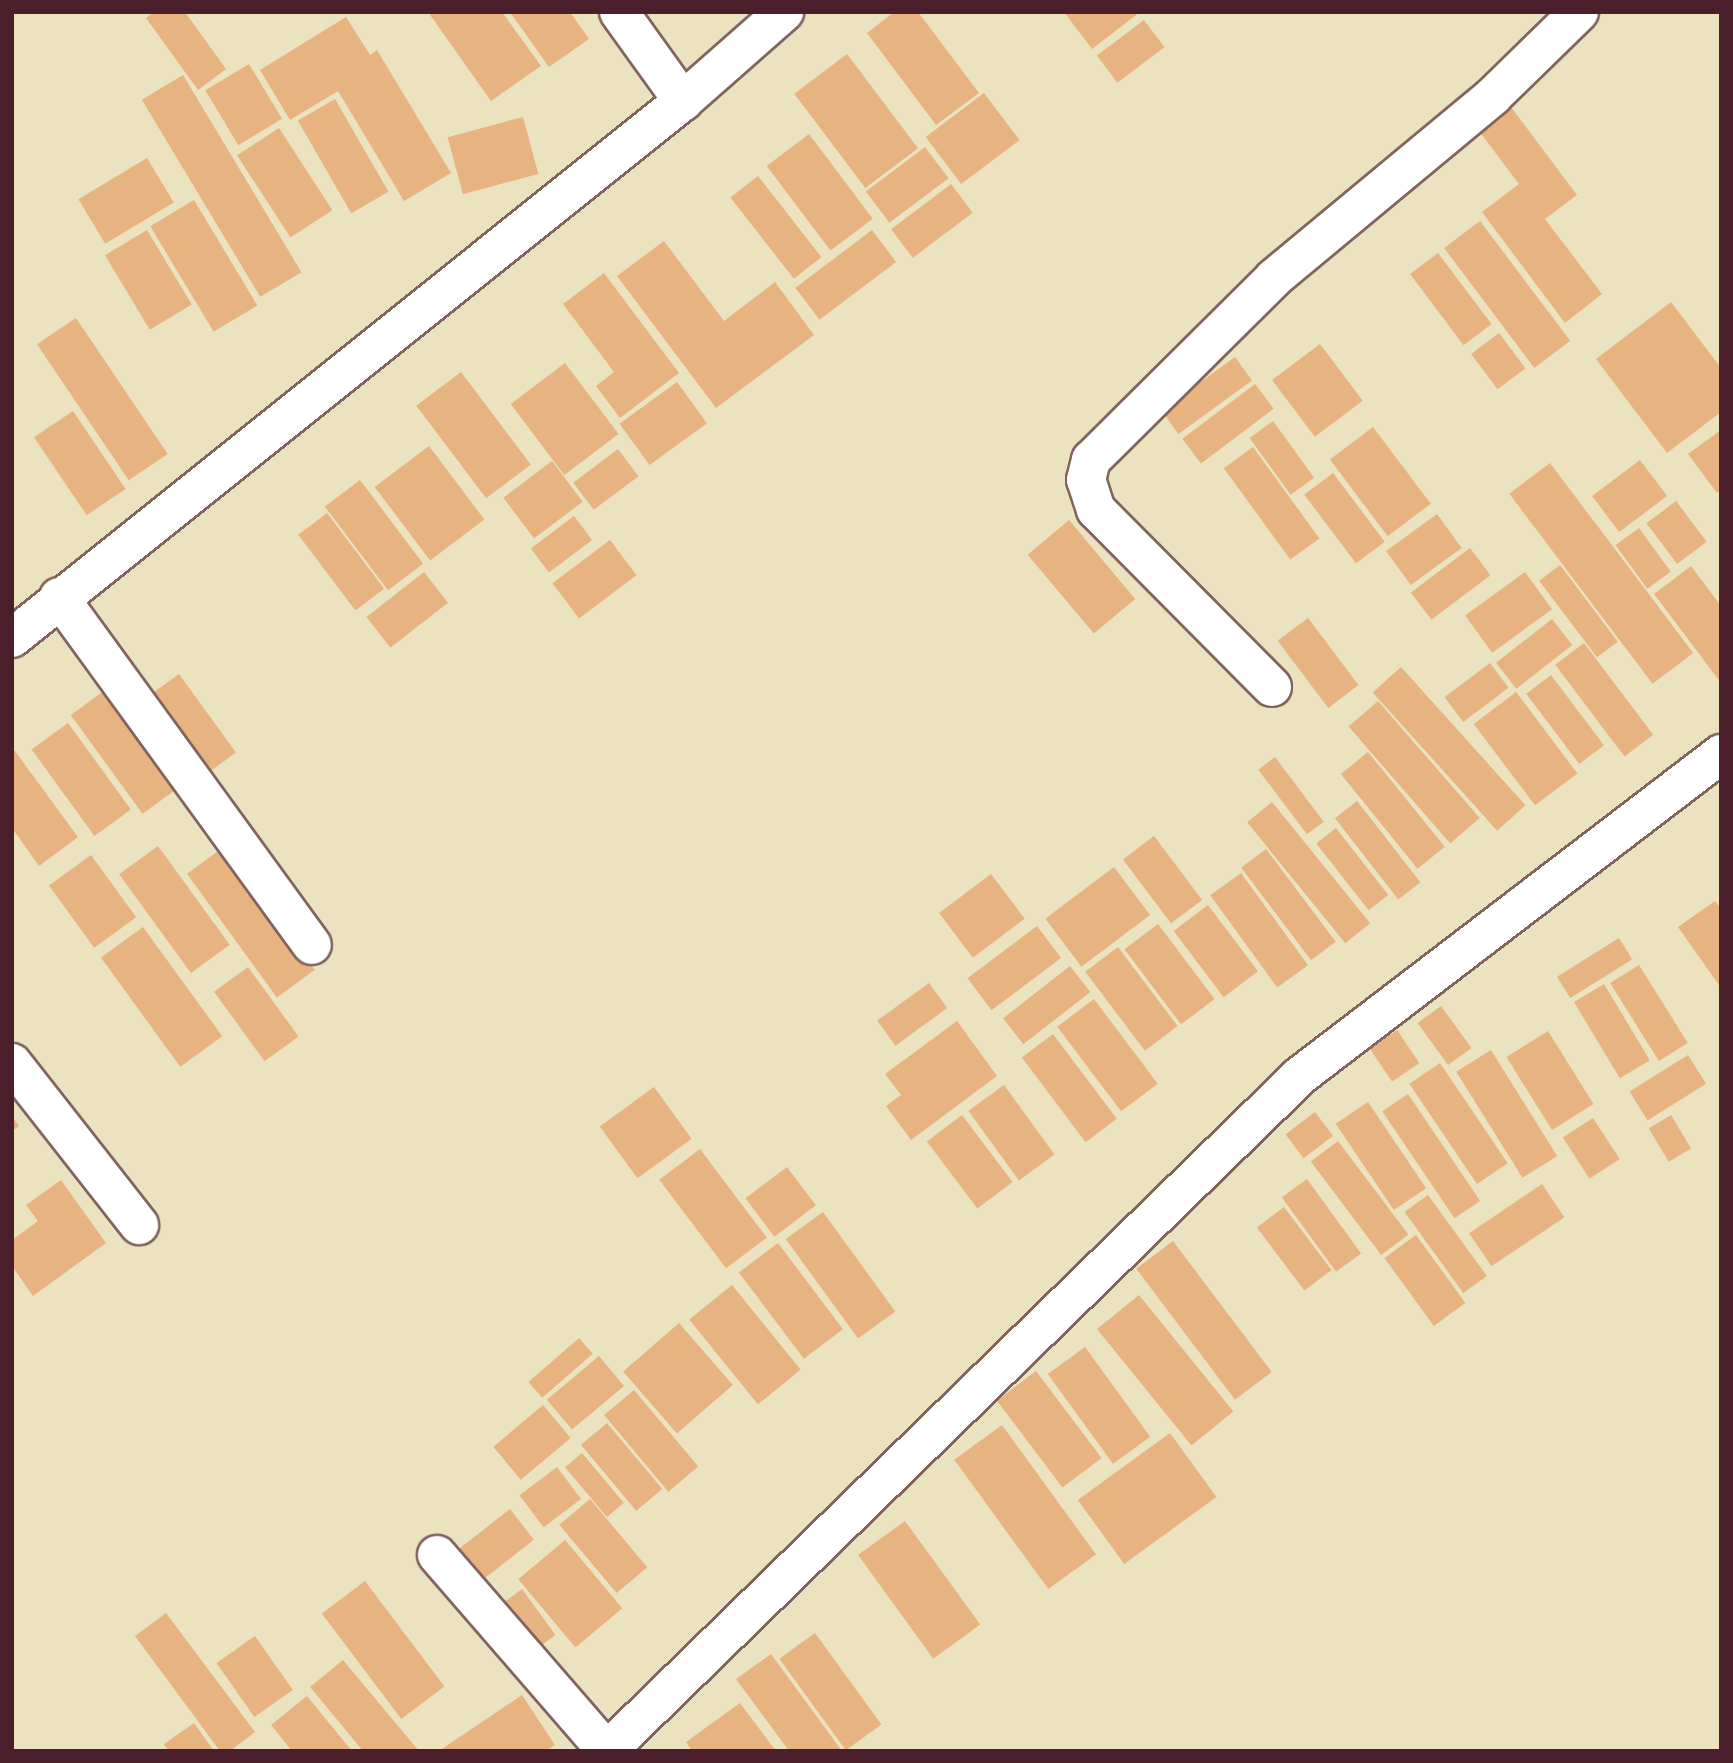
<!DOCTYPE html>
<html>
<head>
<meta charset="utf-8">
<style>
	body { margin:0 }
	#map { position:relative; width:1733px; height:1763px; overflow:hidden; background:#ebe3c0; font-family:Mali,sans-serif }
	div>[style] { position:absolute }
	.building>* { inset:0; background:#e6b381; transform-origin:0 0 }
	.roads { filter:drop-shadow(2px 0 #82645f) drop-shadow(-2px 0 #82645f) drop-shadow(0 2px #82645f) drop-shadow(0 -2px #82645f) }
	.street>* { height:38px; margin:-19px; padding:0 19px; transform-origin:19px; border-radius:19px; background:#fff }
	span { translate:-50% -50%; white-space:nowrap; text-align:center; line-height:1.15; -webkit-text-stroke:5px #fcf5e5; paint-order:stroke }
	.frame { position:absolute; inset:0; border:14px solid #4a1f2b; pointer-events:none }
</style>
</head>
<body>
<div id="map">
	<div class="building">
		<i style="clip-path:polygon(154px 12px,185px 12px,226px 69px,198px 90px,146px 18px)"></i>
		<i style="clip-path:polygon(428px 12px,502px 12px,541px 66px,491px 101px)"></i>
		<i style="clip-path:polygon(510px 12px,570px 12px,589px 39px,549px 67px)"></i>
		<i style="clip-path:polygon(894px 12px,918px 12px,979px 93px,936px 125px,867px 33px)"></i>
		<i style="clip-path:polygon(1064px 12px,1140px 12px,1092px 49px)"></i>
		<i style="clip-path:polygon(346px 17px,370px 55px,377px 50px,451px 173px,404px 201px,338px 91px,290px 120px,260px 70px)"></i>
		<i style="left:1144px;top:20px;width:34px;height:59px;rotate:53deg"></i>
		<i style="left:847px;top:54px;width:118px;height:66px;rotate:53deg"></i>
		<i style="left:249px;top:64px;width:64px;height:51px;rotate:59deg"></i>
		<i style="left:183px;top:75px;width:230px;height:48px;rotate:59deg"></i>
		<i style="left:984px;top:93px;width:59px;height:73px;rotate:53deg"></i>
		<i style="left:335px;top:99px;width:107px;height:43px;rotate:60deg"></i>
		<i style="clip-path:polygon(1511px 107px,1577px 195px,1545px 219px,1602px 294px,1565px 323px,1482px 212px,1519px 184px,1479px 131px)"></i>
		<i style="left:523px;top:117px;width:59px;height:78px;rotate:75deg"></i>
		<i style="left:279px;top:128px;width:98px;height:50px;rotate:57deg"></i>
		<i style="left:809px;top:134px;width:106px;height:53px;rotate:53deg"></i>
		<i style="left:925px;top:147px;width:39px;height:74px;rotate:53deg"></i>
		<i style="left:147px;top:158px;width:52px;height:80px;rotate:59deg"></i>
		<i style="left:758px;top:176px;width:103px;height:35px;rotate:52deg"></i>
		<i style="left:951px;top:184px;width:36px;height:75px;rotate:53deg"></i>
		<i style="left:194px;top:200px;width:123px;height:51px;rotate:59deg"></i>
		<i style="left:1480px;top:221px;width:150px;height:45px;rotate:53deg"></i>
		<i style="left:147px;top:230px;width:87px;height:49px;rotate:59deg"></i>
		<i style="left:872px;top:230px;width:40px;height:96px;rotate:53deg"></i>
		<i style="clip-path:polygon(664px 241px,724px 321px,775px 282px,814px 335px,716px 408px,617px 276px)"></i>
		<i style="left:1438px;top:253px;width:89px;height:35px;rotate:53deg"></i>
		<i style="clip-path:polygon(604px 273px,679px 373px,620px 418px,596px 386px,614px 372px,563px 304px)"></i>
		<i style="clip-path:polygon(1671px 302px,1721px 368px,1721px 412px,1667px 453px,1596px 359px)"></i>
		<i style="left:76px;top:318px;width:164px;height:47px;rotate:56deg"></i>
		<i style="left:1499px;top:333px;width:44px;height:35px;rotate:53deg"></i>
		<i style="left:1320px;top:344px;width:71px;height:60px;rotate:53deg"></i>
		<i style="left:1235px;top:357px;width:29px;height:91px;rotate:54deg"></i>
		<i style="left:565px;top:363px;width:89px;height:68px;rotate:53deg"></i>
		<i style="left:461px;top:372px;width:116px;height:56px;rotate:53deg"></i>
		<i style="left:677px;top:382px;width:51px;height:71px;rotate:54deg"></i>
		<i style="left:1255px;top:384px;width:31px;height:91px;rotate:53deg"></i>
		<i style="left:73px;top:411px;width:94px;height:47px;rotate:56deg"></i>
		<i style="left:1273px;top:421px;width:70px;height:29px;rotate:54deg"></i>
		<i style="left:1373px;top:427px;width:96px;height:54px;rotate:53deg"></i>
		<i style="clip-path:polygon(1721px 430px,1721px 490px,1717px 493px,1688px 454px)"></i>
		<i style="left:429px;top:446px;width:92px;height:68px;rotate:53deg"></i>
		<i style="left:1253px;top:447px;width:113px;height:36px;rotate:54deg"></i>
		<i style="left:618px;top:449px;width:34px;height:56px;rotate:53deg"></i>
		<i style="left:1640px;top:460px;width:45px;height:60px;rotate:53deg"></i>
		<i style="left:552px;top:461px;width:51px;height:61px;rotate:53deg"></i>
		<i style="left:1550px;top:463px;width:238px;height:51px;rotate:53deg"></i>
		<i style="left:1333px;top:473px;width:86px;height:36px;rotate:53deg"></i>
		<i style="left:360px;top:480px;width:105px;height:44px;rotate:53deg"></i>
		<i style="left:1676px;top:501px;width:51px;height:37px;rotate:53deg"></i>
		<i style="left:327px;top:513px;width:95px;height:36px;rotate:53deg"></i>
		<i style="left:1437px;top:514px;width:42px;height:63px;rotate:54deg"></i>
		<i style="left:574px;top:516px;width:30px;height:54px;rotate:53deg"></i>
		<i style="left:1069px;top:520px;width:103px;height:54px;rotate:50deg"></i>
		<i style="left:1639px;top:528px;width:54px;height:29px;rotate:54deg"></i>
		<i style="left:610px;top:540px;width:44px;height:72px;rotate:53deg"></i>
		<i style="left:1470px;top:548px;width:34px;height:74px;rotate:53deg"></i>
		<i style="left:1560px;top:565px;width:96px;height:26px;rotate:53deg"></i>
		<i style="clip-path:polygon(1691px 566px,1721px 606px,1721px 683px,1654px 594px)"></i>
		<i style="left:424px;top:572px;width:39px;height:73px;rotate:52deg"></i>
		<i style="left:1525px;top:572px;width:46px;height:74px;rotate:54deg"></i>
		<i style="left:1308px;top:618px;width:84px;height:38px;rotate:53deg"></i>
		<i style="left:1552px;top:619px;width:33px;height:71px;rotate:52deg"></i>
		<i style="left:1584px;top:643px;width:115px;height:36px;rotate:53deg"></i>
		<i style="left:1490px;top:663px;width:31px;height:57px;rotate:53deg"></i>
		<i style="left:1401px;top:667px;width:186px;height:38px;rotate:48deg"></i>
		<i style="left:179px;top:674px;width:97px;height:40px;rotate:54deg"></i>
		<i style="left:1551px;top:675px;width:88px;height:31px;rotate:53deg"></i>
		<i style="left:108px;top:688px;width:122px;height:46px;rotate:54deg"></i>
		<i style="left:1516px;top:692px;width:102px;height:53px;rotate:53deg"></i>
		<i style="left:1378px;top:701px;width:155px;height:39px;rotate:49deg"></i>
		<i style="left:68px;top:723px;width:107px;height:45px;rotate:54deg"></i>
		<i style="clip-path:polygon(12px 747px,78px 837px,39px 866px,12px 828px)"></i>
		<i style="left:1368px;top:752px;width:122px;height:35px;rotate:51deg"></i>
		<i style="left:1275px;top:757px;width:81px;height:21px;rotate:53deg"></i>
		<i style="left:1357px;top:801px;width:103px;height:28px;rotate:52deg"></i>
		<i style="left:1272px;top:802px;width:156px;height:32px;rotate:51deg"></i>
		<i style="left:1336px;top:828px;width:85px;height:25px;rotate:52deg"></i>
		<i style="left:1154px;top:836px;width:80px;height:39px;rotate:53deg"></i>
		<i style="left:158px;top:846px;width:122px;height:48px;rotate:54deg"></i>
		<i style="left:225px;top:846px;width:153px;height:47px;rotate:54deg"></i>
		<i style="left:1266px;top:849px;width:116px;height:31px;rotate:53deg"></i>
		<i style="left:91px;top:855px;width:77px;height:52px;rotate:54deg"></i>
		<i style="left:1114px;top:867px;width:60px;height:86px;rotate:53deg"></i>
		<i style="left:1241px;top:873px;width:114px;height:38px;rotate:54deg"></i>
		<i style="left:991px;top:874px;width:56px;height:65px;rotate:53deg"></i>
		<i style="clip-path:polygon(1715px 901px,1721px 909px,1721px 988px,1678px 927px)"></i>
		<i style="left:1208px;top:905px;width:83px;height:43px;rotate:53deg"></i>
		<i style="left:1158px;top:924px;width:94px;height:42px;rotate:53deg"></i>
		<i style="left:1037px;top:926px;width:40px;height:87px;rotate:53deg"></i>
		<i style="left:143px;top:927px;width:135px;height:52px;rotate:54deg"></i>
		<i style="left:1619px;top:938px;width:25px;height:73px;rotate:58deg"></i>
		<i style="left:1118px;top:947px;width:99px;height:41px;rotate:53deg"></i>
		<i style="left:1639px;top:965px;width:92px;height:34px;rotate:58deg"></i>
		<i style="left:1070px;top:966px;width:33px;height:85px;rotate:52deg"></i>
		<i style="left:248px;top:967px;width:86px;height:42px;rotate:54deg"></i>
		<i style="left:929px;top:983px;width:31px;height:64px;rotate:54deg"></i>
		<i style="left:1604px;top:984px;width:89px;height:35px;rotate:59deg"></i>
		<i style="left:1094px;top:999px;width:106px;height:46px;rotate:53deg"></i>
		<i style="left:1441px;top:1006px;width:52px;height:29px;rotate:54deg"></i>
		<i style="clip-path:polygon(957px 1021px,997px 1076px,911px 1140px,886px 1106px,901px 1095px,885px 1074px)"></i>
		<i style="left:1397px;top:1030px;width:40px;height:33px;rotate:56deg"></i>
		<i style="left:1548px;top:1031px;width:86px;height:49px;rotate:58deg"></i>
		<i style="left:1053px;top:1034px;width:106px;height:39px;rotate:53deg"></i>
		<i style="left:1491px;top:1050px;width:125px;height:41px;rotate:58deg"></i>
		<i style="left:1688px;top:1055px;width:34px;height:69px;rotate:58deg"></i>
		<i style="left:1440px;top:1063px;width:121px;height:37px;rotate:56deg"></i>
		<i style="left:1004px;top:1085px;width:86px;height:44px;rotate:54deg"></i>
		<i style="left:654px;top:1087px;width:64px;height:67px;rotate:54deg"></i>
		<i style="left:1408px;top:1094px;width:129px;height:31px;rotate:56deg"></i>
		<i style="left:1368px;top:1102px;width:104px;height:39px;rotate:56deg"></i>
		<i style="left:1315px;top:1112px;width:30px;height:37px;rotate:53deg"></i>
		<i style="left:962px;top:1115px;width:84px;height:44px;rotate:53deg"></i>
		<i style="left:1671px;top:1115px;width:39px;height:26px;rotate:59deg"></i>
		<i style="clip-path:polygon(12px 1116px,19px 1126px,12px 1131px)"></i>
		<i style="left:1593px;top:1118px;width:49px;height:36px;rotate:57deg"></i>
		<i style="left:1338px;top:1141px;width:117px;height:34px;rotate:53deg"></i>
		<i style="left:700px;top:1149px;width:111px;height:51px;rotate:53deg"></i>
		<i style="left:787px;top:1167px;width:48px;height:52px;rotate:53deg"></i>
		<i style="left:1307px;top:1179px;width:92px;height:31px;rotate:54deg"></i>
		<i style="clip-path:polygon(61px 1180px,106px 1243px,33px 1296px,12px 1266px,12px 1240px,38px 1221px,26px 1205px)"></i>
		<i style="left:1542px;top:1184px;width:40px;height:88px;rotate:56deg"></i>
		<i style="left:1428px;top:1195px;width:100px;height:29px;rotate:54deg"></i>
		<i style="left:1284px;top:1207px;width:79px;height:34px;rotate:53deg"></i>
		<i style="left:823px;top:1212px;width:123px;height:46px;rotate:54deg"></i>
		<i style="left:1416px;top:1235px;width:84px;height:39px;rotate:54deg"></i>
		<i style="left:1173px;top:1241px;width:164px;height:46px;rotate:53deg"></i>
		<i style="left:778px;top:1243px;width:108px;height:49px;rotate:53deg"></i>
		<i style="left:732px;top:1285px;width:109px;height:55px;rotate:51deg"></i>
		<i style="left:1139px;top:1295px;width:150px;height:54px;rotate:51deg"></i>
		<i style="left:679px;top:1323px;width:82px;height:74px;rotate:49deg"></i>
		<i style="left:579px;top:1338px;width:21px;height:67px;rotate:49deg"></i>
		<i style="left:1085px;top:1347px;width:111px;height:46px;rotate:54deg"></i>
		<i style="left:599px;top:1356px;width:39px;height:68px;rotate:50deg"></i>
		<i style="left:1036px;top:1371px;width:109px;height:49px;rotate:53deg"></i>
		<i style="left:634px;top:1390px;width:100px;height:39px;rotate:50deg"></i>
		<i style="left:543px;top:1405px;width:43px;height:65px;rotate:50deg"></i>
		<i style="left:607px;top:1423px;width:86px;height:34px;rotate:50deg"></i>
		<i style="left:1002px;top:1425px;width:160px;height:59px;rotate:54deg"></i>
		<i style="left:1170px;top:1433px;width:79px;height:114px;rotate:54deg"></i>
		<i style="left:582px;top:1453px;width:65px;height:22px;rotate:50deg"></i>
		<i style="left:557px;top:1467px;width:40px;height:47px;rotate:53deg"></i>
		<i style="left:590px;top:1499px;width:89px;height:40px;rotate:50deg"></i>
		<i style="left:510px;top:1509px;width:39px;height:76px;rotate:52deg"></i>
		<i style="left:905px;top:1521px;width:128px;height:58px;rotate:54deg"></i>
		<i style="left:565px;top:1540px;width:89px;height:61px;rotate:50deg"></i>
		<i style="left:365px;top:1581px;width:132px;height:54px;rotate:53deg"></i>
		<i style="left:522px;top:1589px;width:57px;height:31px;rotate:54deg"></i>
		<i style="clip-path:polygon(166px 1613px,255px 1732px,230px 1751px,220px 1751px,135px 1636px)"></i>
		<i style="left:815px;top:1633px;width:113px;height:44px;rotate:54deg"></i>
		<i style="left:255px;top:1636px;width:66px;height:47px;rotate:55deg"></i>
		<i style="clip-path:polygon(771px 1654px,842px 1751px,789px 1751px,736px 1679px)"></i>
		<i style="clip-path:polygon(343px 1660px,419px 1751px,363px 1751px,310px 1687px)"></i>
		<i style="clip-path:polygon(522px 1695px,555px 1745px,546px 1751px,439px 1751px)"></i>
		<i style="clip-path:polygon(307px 1696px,352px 1751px,292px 1751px,271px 1725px)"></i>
		<i style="clip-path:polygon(740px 1703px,776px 1751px,692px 1751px,686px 1742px)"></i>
		<i style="clip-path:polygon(194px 1723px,214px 1751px,168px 1751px,164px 1744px)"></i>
	</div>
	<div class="roads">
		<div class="street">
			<i style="left:619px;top:12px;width:110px;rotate:54.3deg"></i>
			<i style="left:59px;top:597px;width:430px;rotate:54deg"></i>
			<i style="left:12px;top:638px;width:859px;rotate:-38.67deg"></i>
			<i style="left:683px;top:101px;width:135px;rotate:-41.4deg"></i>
			<i style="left:1272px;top:687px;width:250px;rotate:-134.8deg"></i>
			<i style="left:1096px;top:510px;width:32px;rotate:-108deg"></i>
			<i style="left:1086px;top:480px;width:21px;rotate:-76deg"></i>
			<i style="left:1091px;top:460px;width:258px;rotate:-44.8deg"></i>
			<i style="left:1274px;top:278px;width:285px;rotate:-39.7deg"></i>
			<i style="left:1493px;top:96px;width:120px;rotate:-44.3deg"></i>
			<i style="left:12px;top:1063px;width:206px;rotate:51.9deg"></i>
			<i style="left:437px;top:1555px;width:259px;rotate:49.1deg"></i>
			<i style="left:607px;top:1751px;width:969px;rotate:-44.25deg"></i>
			<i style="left:1301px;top:1075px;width:529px;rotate:-37.39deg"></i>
		</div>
	</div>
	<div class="frame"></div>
</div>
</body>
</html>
